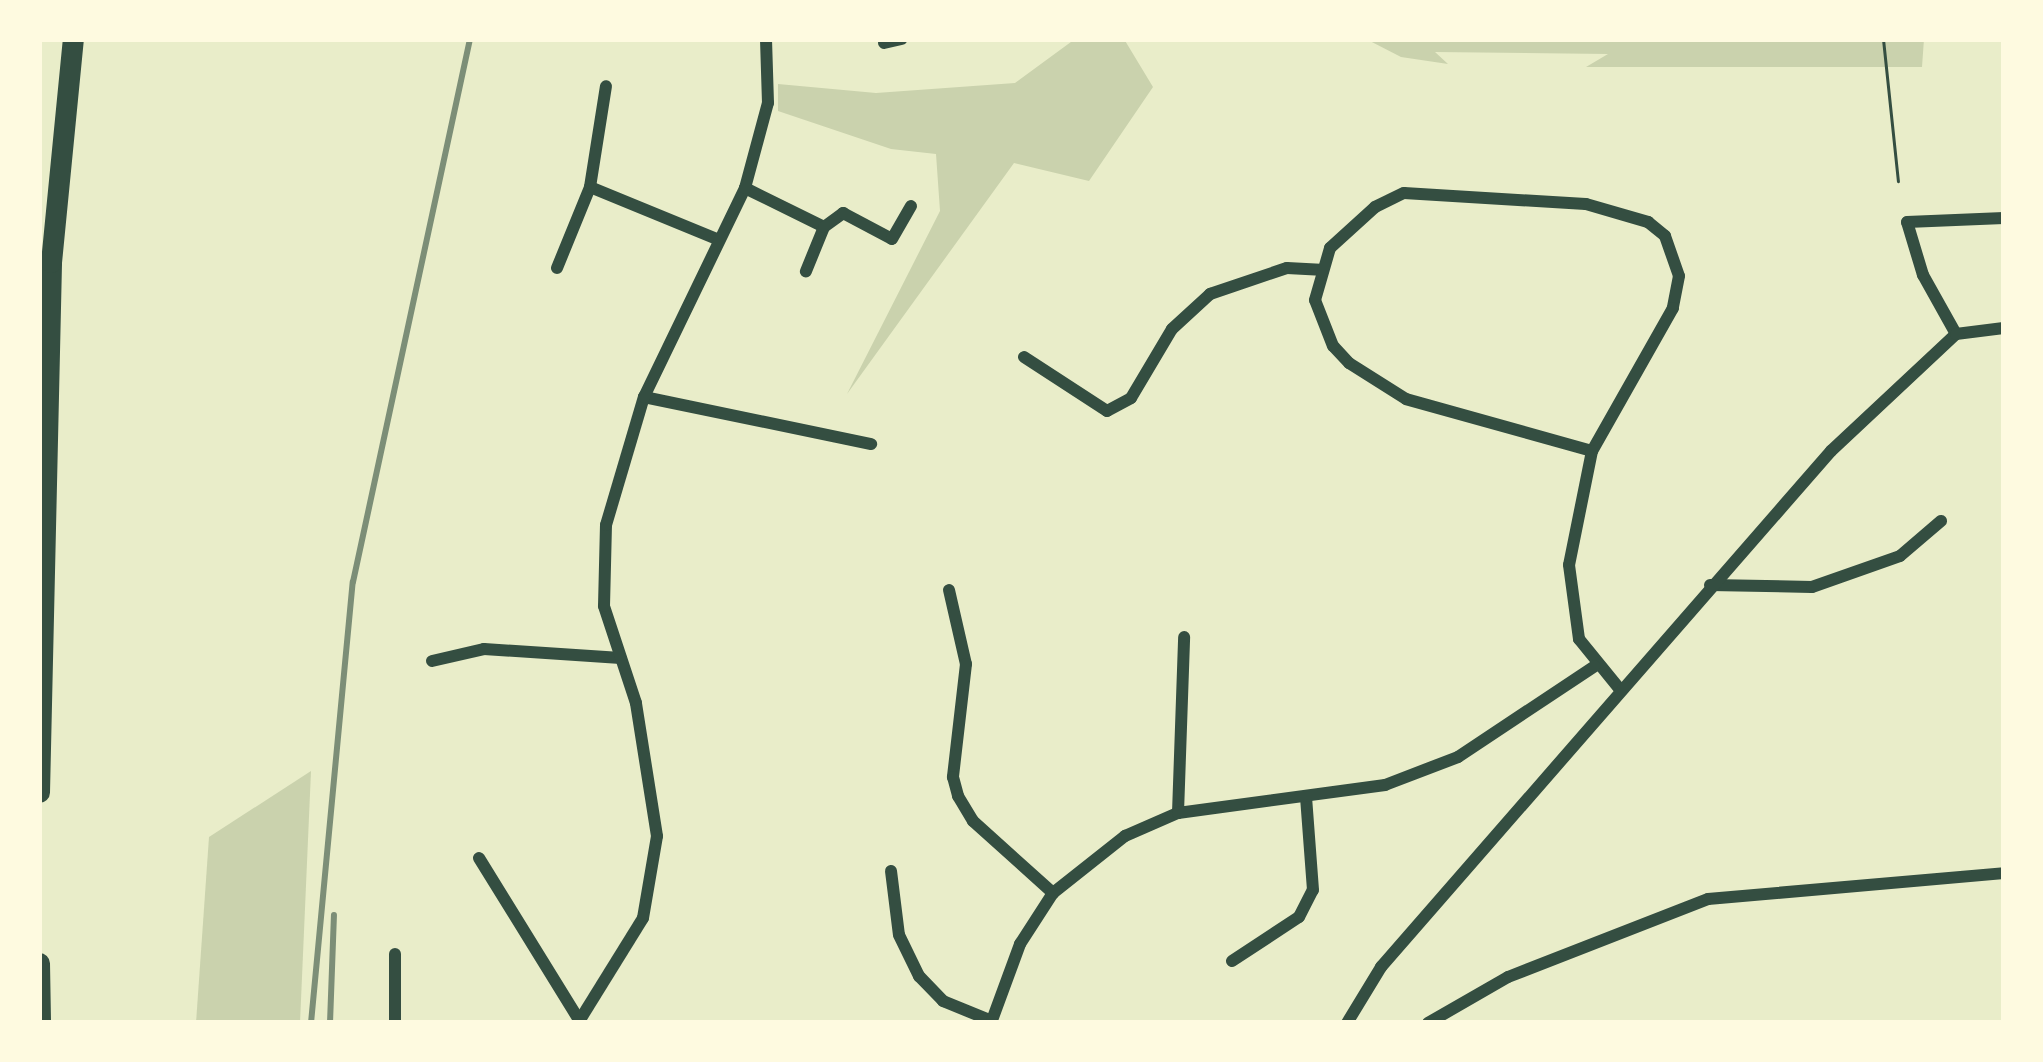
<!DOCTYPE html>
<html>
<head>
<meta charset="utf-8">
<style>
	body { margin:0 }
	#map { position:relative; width:2043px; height:1062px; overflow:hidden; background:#e9edc9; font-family:"PT Sans",sans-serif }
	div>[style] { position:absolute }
	.green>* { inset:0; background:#cad2ad }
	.path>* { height:3px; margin:-1.5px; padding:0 1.5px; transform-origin:1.5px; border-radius:1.5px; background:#344e41 }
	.minor>* { height:12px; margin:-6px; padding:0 6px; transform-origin:6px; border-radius:6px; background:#344e41 }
	.trunk>* { height:21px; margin:-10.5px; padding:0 10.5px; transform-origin:10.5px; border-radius:10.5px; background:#344e41 }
	.rail>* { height:6px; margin:-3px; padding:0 3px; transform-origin:3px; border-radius:3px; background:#7c8e77 }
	span { translate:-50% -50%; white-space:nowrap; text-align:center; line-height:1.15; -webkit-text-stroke:9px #fefae0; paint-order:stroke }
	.frame { position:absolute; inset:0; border:42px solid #fefae0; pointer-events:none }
</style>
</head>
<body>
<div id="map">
	<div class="green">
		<i style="clip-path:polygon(1075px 39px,1124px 39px,1153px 87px,1089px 181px,1014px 163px,847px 394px,940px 211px,936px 154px,891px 149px,778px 111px,778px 84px,876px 93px,1015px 83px)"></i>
		<i style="clip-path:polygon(1366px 39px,1924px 39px,1922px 67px,1586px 67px,1608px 54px,1435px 52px,1448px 64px,1401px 57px)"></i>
		<i style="clip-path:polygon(311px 771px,300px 1023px,196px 1023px,209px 837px)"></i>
	</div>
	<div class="path">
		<i style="left:1883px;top:39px;width:143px;rotate:84deg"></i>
	</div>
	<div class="minor">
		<i style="left:884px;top:43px;width:18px;rotate:-13deg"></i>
		<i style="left:590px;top:187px;width:139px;rotate:22.3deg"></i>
		<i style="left:745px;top:188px;width:88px;rotate:26.3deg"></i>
		<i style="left:824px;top:227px;width:48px;rotate:112.2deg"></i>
		<i style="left:824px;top:227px;width:24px;rotate:-36deg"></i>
		<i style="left:843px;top:213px;width:55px;rotate:28deg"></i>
		<i style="left:892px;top:239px;width:38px;rotate:-60deg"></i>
		<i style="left:557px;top:268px;width:87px;rotate:-67.8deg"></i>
		<i style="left:590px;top:187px;width:102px;rotate:-81deg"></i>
		<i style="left:1956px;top:334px;width:68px;rotate:-119.2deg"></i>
		<i style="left:1923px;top:275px;width:55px;rotate:-106.8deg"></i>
		<i style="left:1907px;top:222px;width:97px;rotate:-2.4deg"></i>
		<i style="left:1024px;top:357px;width:99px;rotate:33deg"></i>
		<i style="left:1107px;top:411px;width:27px;rotate:-28deg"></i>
		<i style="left:1131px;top:398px;width:80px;rotate:-59.3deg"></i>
		<i style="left:1172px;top:329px;width:52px;rotate:-42.6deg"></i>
		<i style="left:1210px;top:294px;width:81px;rotate:-18.7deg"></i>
		<i style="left:1287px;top:268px;width:33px;rotate:3deg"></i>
		<i style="left:644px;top:397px;width:232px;rotate:11.7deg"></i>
		<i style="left:1592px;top:451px;width:193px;rotate:-164.4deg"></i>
		<i style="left:1406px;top:399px;width:67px;rotate:-147.7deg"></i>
		<i style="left:1349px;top:363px;width:23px;rotate:-133deg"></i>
		<i style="left:1333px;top:346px;width:49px;rotate:-111.4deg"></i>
		<i style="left:1315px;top:300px;width:54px;rotate:-73.9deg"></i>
		<i style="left:1330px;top:248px;width:61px;rotate:-42.3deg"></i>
		<i style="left:1375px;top:207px;width:32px;rotate:-26deg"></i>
		<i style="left:1404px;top:193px;width:182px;rotate:3.5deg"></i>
		<i style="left:1586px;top:204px;width:65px;rotate:16.2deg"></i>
		<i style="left:1648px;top:222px;width:22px;rotate:39deg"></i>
		<i style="left:1665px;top:236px;width:42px;rotate:70.7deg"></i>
		<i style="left:1679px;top:276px;width:33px;rotate:101deg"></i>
		<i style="left:1673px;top:308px;width:164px;rotate:119.5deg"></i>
		<i style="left:1592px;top:451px;width:116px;rotate:101.4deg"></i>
		<i style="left:1569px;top:565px;width:75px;rotate:82.3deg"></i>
		<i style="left:1579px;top:639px;width:62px;rotate:50.9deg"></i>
		<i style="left:1710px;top:585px;width:102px;rotate:1.1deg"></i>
		<i style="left:1812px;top:587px;width:93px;rotate:-19.4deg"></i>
		<i style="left:1900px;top:556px;width:54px;rotate:-40.5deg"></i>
		<i style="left:949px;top:590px;width:76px;rotate:77.1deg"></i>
		<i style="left:966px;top:664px;width:114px;rotate:96.6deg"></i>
		<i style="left:953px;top:777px;width:20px;rotate:75deg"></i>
		<i style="left:958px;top:796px;width:29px;rotate:59deg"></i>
		<i style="left:973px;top:821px;width:108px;rotate:42deg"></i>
		<i style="left:432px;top:661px;width:53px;rotate:-13deg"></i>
		<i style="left:484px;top:649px;width:137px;rotate:3.8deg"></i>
		<i style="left:1178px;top:813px;width:176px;rotate:-88deg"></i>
		<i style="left:479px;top:858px;width:190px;rotate:58.3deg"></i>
		<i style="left:891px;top:871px;width:64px;rotate:82.9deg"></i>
		<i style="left:899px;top:935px;width:46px;rotate:64deg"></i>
		<i style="left:919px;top:976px;width:35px;rotate:46deg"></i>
		<i style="left:943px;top:1001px;width:53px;rotate:22.2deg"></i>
		<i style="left:1232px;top:961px;width:80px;rotate:-33.3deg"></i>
		<i style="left:1299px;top:917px;width:30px;rotate:-63deg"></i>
		<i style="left:1313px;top:890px;width:93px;rotate:-94.3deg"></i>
		<i style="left:395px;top:1023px;width:69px;rotate:-90deg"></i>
		<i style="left:578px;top:1023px;width:123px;rotate:-58.2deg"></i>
		<i style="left:643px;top:918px;width:83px;rotate:-80.3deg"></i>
		<i style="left:657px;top:836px;width:135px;rotate:-99deg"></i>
		<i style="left:636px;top:703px;width:102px;rotate:-108.3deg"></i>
		<i style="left:604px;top:606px;width:81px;rotate:-88.6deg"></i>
		<i style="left:606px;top:525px;width:134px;rotate:-73.5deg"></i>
		<i style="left:644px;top:397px;width:232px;rotate:-64.2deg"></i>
		<i style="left:745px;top:188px;width:88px;rotate:-74.9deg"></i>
		<i style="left:768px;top:103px;width:64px;rotate:-91.8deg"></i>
		<i style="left:991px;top:1023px;width:84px;rotate:-69.8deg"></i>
		<i style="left:1020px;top:944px;width:61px;rotate:-57.1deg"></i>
		<i style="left:1053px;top:893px;width:92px;rotate:-38.4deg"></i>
		<i style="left:1125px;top:836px;width:58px;rotate:-23.5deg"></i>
		<i style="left:1178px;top:813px;width:209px;rotate:-7.7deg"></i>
		<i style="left:1385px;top:785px;width:78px;rotate:-21deg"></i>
		<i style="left:1458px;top:757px;width:164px;rotate:-33.6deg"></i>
		<i style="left:1347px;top:1023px;width:66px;rotate:-58.7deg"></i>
		<i style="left:1381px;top:967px;width:685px;rotate:-48.91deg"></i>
		<i style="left:1831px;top:451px;width:171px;rotate:-43.1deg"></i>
		<i style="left:1956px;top:334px;width:48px;rotate:-7.1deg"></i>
		<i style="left:1428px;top:1023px;width:92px;rotate:-29.9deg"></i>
		<i style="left:1508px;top:977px;width:215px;rotate:-21.3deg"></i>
		<i style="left:1708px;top:899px;width:297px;rotate:-5deg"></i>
	</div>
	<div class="trunk">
		<i style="left:39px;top:792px;width:530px;rotate:-88.7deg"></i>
		<i style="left:51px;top:262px;width:224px;rotate:-84.4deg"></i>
		<i style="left:39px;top:963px;width:60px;rotate:89deg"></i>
	</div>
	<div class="rail">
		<i style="left:311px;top:1023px;width:443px;rotate:-84.6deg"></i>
		<i style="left:353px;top:582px;width:555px;rotate:-77.84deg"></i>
		<i style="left:330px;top:1023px;width:108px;rotate:-87.9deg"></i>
	</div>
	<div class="frame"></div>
</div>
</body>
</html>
